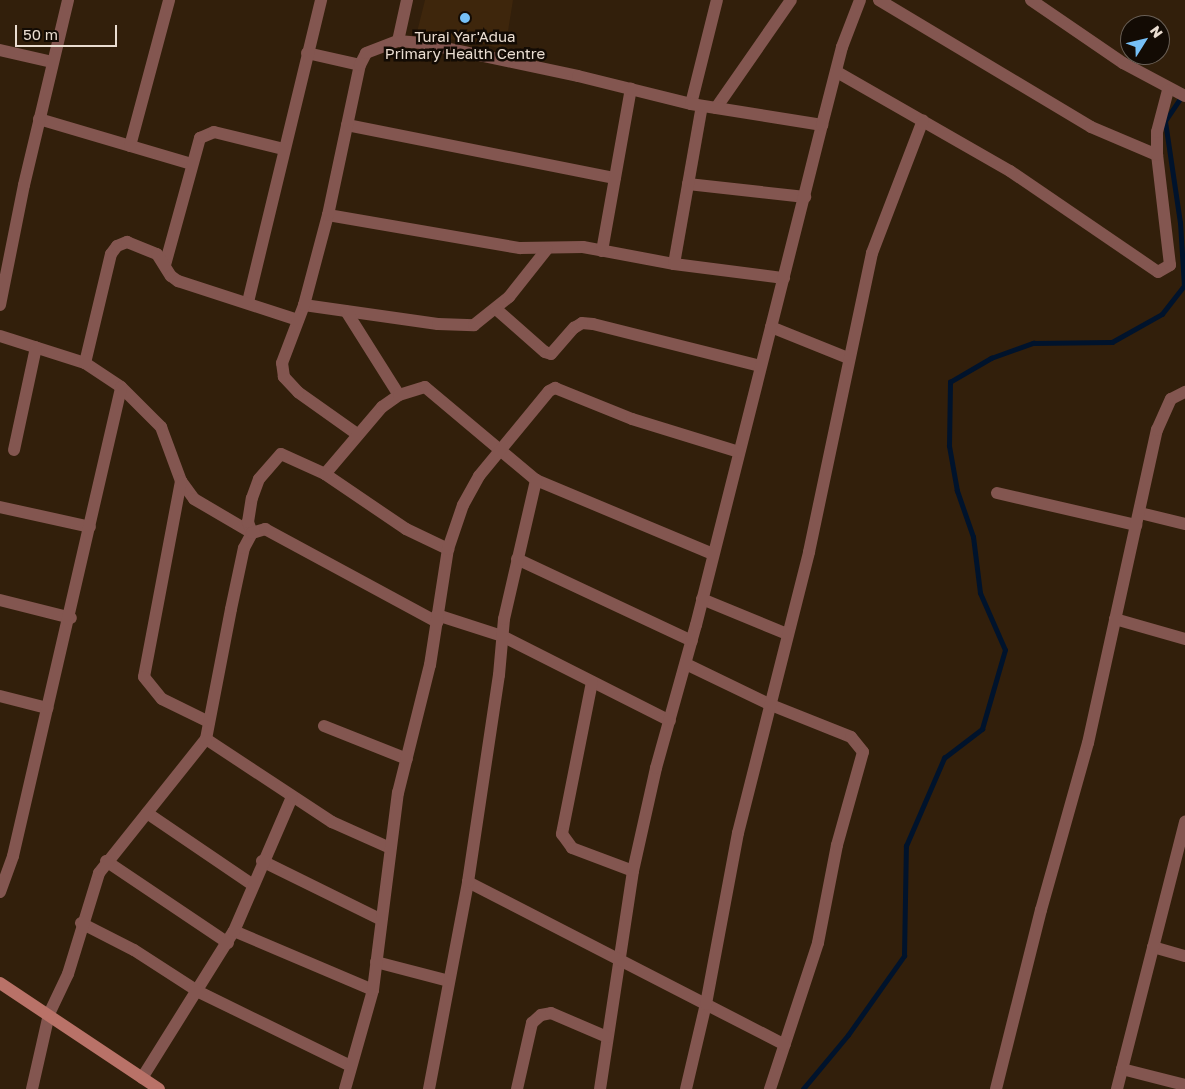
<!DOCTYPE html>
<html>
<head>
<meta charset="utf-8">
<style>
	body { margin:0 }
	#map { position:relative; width:1185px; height:1089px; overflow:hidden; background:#321f0b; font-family:"Golos Text",sans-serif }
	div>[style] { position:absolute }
	.built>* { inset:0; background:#3e260c }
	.stream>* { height:4.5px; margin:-2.25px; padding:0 2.25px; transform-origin:2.25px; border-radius:2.25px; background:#00132c }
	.street>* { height:12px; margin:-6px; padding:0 6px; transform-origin:6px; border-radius:6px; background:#835650 }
	.secondary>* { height:12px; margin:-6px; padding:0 6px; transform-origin:6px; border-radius:6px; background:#b97268 }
	.dots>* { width:14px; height:14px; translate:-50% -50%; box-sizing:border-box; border:2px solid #130b04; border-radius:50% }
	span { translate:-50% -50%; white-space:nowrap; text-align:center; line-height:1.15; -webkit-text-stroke:5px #130b04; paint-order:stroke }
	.poi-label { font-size:15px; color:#eaddd1 }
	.north { position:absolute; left:1120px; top:15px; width:50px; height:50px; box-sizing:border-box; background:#130b04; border:1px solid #695f56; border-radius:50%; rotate:54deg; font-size:14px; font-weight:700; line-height:20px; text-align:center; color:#eaddd1 }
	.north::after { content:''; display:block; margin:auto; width:18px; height:22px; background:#76c0f7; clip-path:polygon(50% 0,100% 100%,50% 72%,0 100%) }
	.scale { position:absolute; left:15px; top:25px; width:102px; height:22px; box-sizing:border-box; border:2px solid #eaddd1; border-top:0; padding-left:6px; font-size:15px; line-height:18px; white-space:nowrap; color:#eaddd1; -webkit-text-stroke:4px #130b04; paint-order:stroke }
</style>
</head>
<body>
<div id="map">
	<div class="built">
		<i style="clip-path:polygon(425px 0,513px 0,505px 50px,476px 42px,416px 36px)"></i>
	</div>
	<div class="stream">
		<i style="left:803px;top:1089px;width:70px;rotate:-50.2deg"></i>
		<i style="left:848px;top:1035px;width:97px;rotate:-54.7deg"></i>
		<i style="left:904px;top:956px;width:110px;rotate:-89deg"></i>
		<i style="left:906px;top:846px;width:96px;rotate:-66.6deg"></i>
		<i style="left:944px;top:758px;width:48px;rotate:-37.3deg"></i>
		<i style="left:982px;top:729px;width:82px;rotate:-73.8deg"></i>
		<i style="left:1005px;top:650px;width:62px;rotate:-113.7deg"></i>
		<i style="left:980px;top:593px;width:56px;rotate:-97.1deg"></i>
		<i style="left:973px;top:537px;width:49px;rotate:-109.2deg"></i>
		<i style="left:957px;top:491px;width:46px;rotate:-100.1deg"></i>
		<i style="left:949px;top:446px;width:64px;rotate:-89.1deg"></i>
		<i style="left:950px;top:382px;width:48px;rotate:-30.3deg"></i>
		<i style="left:991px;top:358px;width:45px;rotate:-19.7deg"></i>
		<i style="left:1033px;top:343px;width:79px;rotate:-0.7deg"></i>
		<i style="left:1112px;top:342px;width:57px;rotate:-29.2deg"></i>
		<i style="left:1162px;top:314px;width:36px;rotate:-52deg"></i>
		<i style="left:1184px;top:286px;width:63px;rotate:-93.6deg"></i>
		<i style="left:1180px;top:223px;width:103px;rotate:-98.4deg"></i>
		<i style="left:1165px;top:121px;width:29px;rotate:-56deg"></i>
	</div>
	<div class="street">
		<i style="left:879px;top:0;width:247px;rotate:30.9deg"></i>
		<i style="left:1091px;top:127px;width:72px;rotate:23deg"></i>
		<i style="left:1031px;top:0;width:112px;rotate:34.4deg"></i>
		<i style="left:1123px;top:63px;width:70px;rotate:28deg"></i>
		<i style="left:398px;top:41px;width:42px;rotate:-77.6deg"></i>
		<i style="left:0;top:50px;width:53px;rotate:13deg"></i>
		<i style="left:307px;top:53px;width:54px;rotate:12.8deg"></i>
		<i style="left:837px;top:72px;width:199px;rotate:29.8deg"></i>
		<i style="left:1010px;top:171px;width:179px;rotate:34.3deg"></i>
		<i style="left:1158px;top:272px;width:14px;rotate:-30deg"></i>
		<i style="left:1170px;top:265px;width:111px;rotate:-96.7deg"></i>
		<i style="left:1157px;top:155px;width:23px;rotate:-90deg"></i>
		<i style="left:1157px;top:132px;width:43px;rotate:-75.3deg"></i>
		<i style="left:691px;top:104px;width:107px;rotate:-76deg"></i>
		<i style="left:716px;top:108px;width:131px;rotate:-55.2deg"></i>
		<i style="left:39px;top:119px;width:159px;rotate:16.4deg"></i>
		<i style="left:347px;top:125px;width:273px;rotate:11.2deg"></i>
		<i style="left:130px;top:146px;width:151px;rotate:-75deg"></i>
		<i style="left:688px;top:184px;width:118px;rotate:6.3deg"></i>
		<i style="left:328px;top:215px;width:195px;rotate:9.8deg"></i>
		<i style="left:520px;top:248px;width:63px;rotate:-0.9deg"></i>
		<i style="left:583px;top:247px;width:93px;rotate:10.6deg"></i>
		<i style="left:674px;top:264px;width:111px;rotate:7.3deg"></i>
		<i style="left:602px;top:251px;width:165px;rotate:-79.9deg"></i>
		<i style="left:674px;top:264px;width:160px;rotate:-80deg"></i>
		<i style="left:165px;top:265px;width:132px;rotate:-74.6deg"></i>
		<i style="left:200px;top:138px;width:15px;rotate:-23deg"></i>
		<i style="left:214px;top:132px;width:72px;rotate:13.7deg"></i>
		<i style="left:248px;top:302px;width:311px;rotate:-76.4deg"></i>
		<i style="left:0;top:305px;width:122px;rotate:-78.7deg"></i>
		<i style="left:24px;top:185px;width:190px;rotate:-76.6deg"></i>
		<i style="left:304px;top:305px;width:135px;rotate:8.1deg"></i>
		<i style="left:438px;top:324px;width:36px;rotate:2deg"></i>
		<i style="left:474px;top:325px;width:45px;rotate:-38.7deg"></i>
		<i style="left:509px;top:297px;width:61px;rotate:-51.6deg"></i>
		<i style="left:496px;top:309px;width:65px;rotate:41.3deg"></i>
		<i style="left:545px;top:352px;width:6px;rotate:18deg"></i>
		<i style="left:551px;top:354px;width:35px;rotate:-49deg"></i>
		<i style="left:574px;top:328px;width:9px;rotate:-32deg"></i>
		<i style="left:582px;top:323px;width:11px;rotate:5deg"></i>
		<i style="left:593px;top:324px;width:172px;rotate:14.1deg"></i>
		<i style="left:346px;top:311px;width:99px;rotate:57.8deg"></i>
		<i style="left:771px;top:327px;width:83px;rotate:21.9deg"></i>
		<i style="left:0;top:336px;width:89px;rotate:17.6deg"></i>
		<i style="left:85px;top:363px;width:43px;rotate:33.7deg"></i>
		<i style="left:121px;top:387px;width:57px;rotate:45deg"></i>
		<i style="left:161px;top:427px;width:58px;rotate:69.7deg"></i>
		<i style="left:181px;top:481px;width:22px;rotate:54deg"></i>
		<i style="left:194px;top:499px;width:67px;rotate:30.4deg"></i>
		<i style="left:85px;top:363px;width:112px;rotate:-76.6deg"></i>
		<i style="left:111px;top:254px;width:10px;rotate:-53deg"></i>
		<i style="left:117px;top:246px;width:11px;rotate:-22deg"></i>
		<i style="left:127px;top:242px;width:32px;rotate:22deg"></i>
		<i style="left:157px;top:254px;width:26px;rotate:58deg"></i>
		<i style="left:171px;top:276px;width:9px;rotate:36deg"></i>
		<i style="left:178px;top:281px;width:126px;rotate:18deg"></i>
		<i style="left:357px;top:434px;width:72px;rotate:-144.6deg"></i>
		<i style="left:298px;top:392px;width:21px;rotate:-133deg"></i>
		<i style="left:284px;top:377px;width:14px;rotate:-98deg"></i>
		<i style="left:282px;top:363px;width:62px;rotate:-69.2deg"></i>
		<i style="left:304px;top:305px;width:93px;rotate:-75.1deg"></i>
		<i style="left:328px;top:215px;width:153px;rotate:-78deg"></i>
		<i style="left:360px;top:65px;width:13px;rotate:-63deg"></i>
		<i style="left:366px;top:53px;width:34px;rotate:-21deg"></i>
		<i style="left:398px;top:41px;width:24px;rotate:5deg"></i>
		<i style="left:422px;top:43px;width:159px;rotate:11.9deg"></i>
		<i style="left:578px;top:76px;width:116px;rotate:13.9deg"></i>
		<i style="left:691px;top:104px;width:133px;rotate:9.1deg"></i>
		<i style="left:14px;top:450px;width:105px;rotate:-77.9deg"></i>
		<i style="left:325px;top:474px;width:88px;rotate:-49.6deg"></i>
		<i style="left:382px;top:407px;width:21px;rotate:-35deg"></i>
		<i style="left:399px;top:395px;width:27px;rotate:-17deg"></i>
		<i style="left:425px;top:387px;width:145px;rotate:40deg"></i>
		<i style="left:536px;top:480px;width:192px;rotate:22.7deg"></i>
		<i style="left:181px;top:481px;width:199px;rotate:100.7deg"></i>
		<i style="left:144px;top:677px;width:28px;rotate:51deg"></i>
		<i style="left:162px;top:699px;width:52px;rotate:26.1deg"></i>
		<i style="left:997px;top:493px;width:143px;rotate:13deg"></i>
		<i style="left:0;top:507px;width:92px;rotate:12.5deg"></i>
		<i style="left:1140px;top:513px;width:46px;rotate:13.7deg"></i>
		<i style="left:252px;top:533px;width:12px;rotate:-110deg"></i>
		<i style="left:248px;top:522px;width:24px;rotate:-81deg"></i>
		<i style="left:252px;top:498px;width:20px;rotate:-70deg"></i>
		<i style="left:259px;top:479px;width:33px;rotate:-49deg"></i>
		<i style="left:281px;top:454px;width:48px;rotate:24.4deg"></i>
		<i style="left:325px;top:474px;width:98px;rotate:34.2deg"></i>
		<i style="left:406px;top:529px;width:47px;rotate:25.5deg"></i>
		<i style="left:517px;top:559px;width:193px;rotate:25.1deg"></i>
		<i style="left:702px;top:599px;width:92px;rotate:22.4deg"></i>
		<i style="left:0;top:600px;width:73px;rotate:14.2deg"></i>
		<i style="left:437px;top:615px;width:68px;rotate:17.9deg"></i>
		<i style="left:502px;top:636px;width:188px;rotate:26.8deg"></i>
		<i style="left:1115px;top:619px;width:73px;rotate:15.9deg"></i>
		<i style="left:686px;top:664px;width:94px;rotate:25.8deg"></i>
		<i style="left:771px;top:705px;width:86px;rotate:21.8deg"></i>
		<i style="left:851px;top:737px;width:19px;rotate:51deg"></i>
		<i style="left:863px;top:752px;width:97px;rotate:105.6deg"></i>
		<i style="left:837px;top:845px;width:100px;rotate:101deg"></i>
		<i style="left:818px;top:943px;width:154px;rotate:108.2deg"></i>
		<i style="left:592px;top:682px;width:155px;rotate:101.2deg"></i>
		<i style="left:562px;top:834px;width:17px;rotate:54deg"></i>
		<i style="left:572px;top:848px;width:65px;rotate:20.7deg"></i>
		<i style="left:633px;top:871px;width:220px;rotate:98.6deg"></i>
		<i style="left:0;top:696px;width:49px;rotate:14.3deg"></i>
		<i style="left:324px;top:726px;width:89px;rotate:21.7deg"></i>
		<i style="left:206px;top:739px;width:151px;rotate:33.4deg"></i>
		<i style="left:332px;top:822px;width:64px;rotate:24.1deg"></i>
		<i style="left:147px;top:813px;width:128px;rotate:34.2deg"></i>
		<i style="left:106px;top:861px;width:147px;rotate:33.9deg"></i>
		<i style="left:262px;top:861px;width:131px;rotate:26.2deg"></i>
		<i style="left:633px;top:871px;width:106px;rotate:-77.4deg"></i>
		<i style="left:656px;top:768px;width:148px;rotate:-74.4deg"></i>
		<i style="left:696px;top:625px;width:516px;rotate:-75.86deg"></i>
		<i style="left:822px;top:125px;width:81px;rotate:-75.6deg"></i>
		<i style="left:842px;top:47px;width:50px;rotate:-69deg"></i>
		<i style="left:468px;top:882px;width:356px;rotate:27.2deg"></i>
		<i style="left:0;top:892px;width:38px;rotate:-70deg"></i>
		<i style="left:13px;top:856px;width:481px;rotate:-77deg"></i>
		<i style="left:81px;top:923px;width:59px;rotate:27deg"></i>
		<i style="left:134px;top:950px;width:77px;rotate:32.9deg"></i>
		<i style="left:199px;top:992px;width:169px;rotate:26deg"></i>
		<i style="left:234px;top:931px;width:151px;rotate:23deg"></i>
		<i style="left:1153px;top:947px;width:33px;rotate:16deg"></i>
		<i style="left:376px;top:962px;width:75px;rotate:14.6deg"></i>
		<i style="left:1122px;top:1069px;width:65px;rotate:14.3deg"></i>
		<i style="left:142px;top:1078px;width:173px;rotate:-58deg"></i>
		<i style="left:234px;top:931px;width:146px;rotate:-66.6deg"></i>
		<i style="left:32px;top:1089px;width:77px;rotate:-77.2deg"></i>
		<i style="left:49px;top:1014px;width:44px;rotate:-64.6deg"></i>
		<i style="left:68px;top:974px;width:106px;rotate:-72.9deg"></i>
		<i style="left:99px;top:873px;width:171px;rotate:-51.4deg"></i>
		<i style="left:206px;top:739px;width:132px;rotate:-79.1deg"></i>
		<i style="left:231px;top:609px;width:62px;rotate:-78deg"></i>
		<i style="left:244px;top:548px;width:17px;rotate:-62deg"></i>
		<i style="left:252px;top:533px;width:14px;rotate:-17deg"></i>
		<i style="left:265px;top:529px;width:196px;rotate:28.4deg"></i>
		<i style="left:345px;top:1089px;width:103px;rotate:-74.2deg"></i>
		<i style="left:373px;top:990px;width:199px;rotate:-82.8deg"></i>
		<i style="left:398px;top:793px;width:132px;rotate:-76deg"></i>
		<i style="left:430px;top:665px;width:117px;rotate:-81.2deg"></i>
		<i style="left:448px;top:549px;width:46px;rotate:-71.2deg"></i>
		<i style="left:463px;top:505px;width:33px;rotate:-61deg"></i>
		<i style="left:479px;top:476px;width:110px;rotate:-50.5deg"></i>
		<i style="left:549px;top:391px;width:7px;rotate:-27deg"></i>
		<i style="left:555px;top:388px;width:83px;rotate:21.9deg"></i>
		<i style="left:632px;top:419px;width:112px;rotate:17.1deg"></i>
		<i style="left:429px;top:1089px;width:211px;rotate:-79.3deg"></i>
		<i style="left:468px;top:882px;width:209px;rotate:-81.5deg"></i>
		<i style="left:499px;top:675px;width:56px;rotate:-84.9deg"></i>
		<i style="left:504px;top:619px;width:143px;rotate:-77deg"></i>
		<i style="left:517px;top:1089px;width:68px;rotate:-77.2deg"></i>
		<i style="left:532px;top:1023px;width:12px;rotate:-42deg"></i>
		<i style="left:541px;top:1015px;width:10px;rotate:-11deg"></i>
		<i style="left:551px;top:1013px;width:61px;rotate:23.2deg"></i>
		<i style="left:686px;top:1089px;width:87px;rotate:-76.8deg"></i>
		<i style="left:706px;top:1004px;width:174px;rotate:-79.4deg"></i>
		<i style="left:738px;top:833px;width:290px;rotate:-75.8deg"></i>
		<i style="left:809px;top:552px;width:306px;rotate:-78.1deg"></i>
		<i style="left:872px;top:253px;width:142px;rotate:-69deg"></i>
		<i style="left:996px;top:1089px;width:185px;rotate:-75.9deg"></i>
		<i style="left:1041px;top:910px;width:173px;rotate:-74.3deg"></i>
		<i style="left:1088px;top:743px;width:321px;rotate:-77.6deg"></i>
		<i style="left:1157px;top:430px;width:34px;rotate:-66deg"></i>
		<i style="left:1171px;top:399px;width:16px;rotate:-27deg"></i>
		<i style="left:1117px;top:1089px;width:276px;rotate:-75.7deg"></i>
	</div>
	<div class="secondary">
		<i style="left:0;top:983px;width:191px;rotate:33.7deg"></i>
	</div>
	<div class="dots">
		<i style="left:465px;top:18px;background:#76c0f7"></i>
	</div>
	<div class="poi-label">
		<span style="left:465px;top:45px">Turai Yar'Adua<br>Primary Health Centre</span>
	</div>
	<div class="north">N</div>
	<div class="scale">50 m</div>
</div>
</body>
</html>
